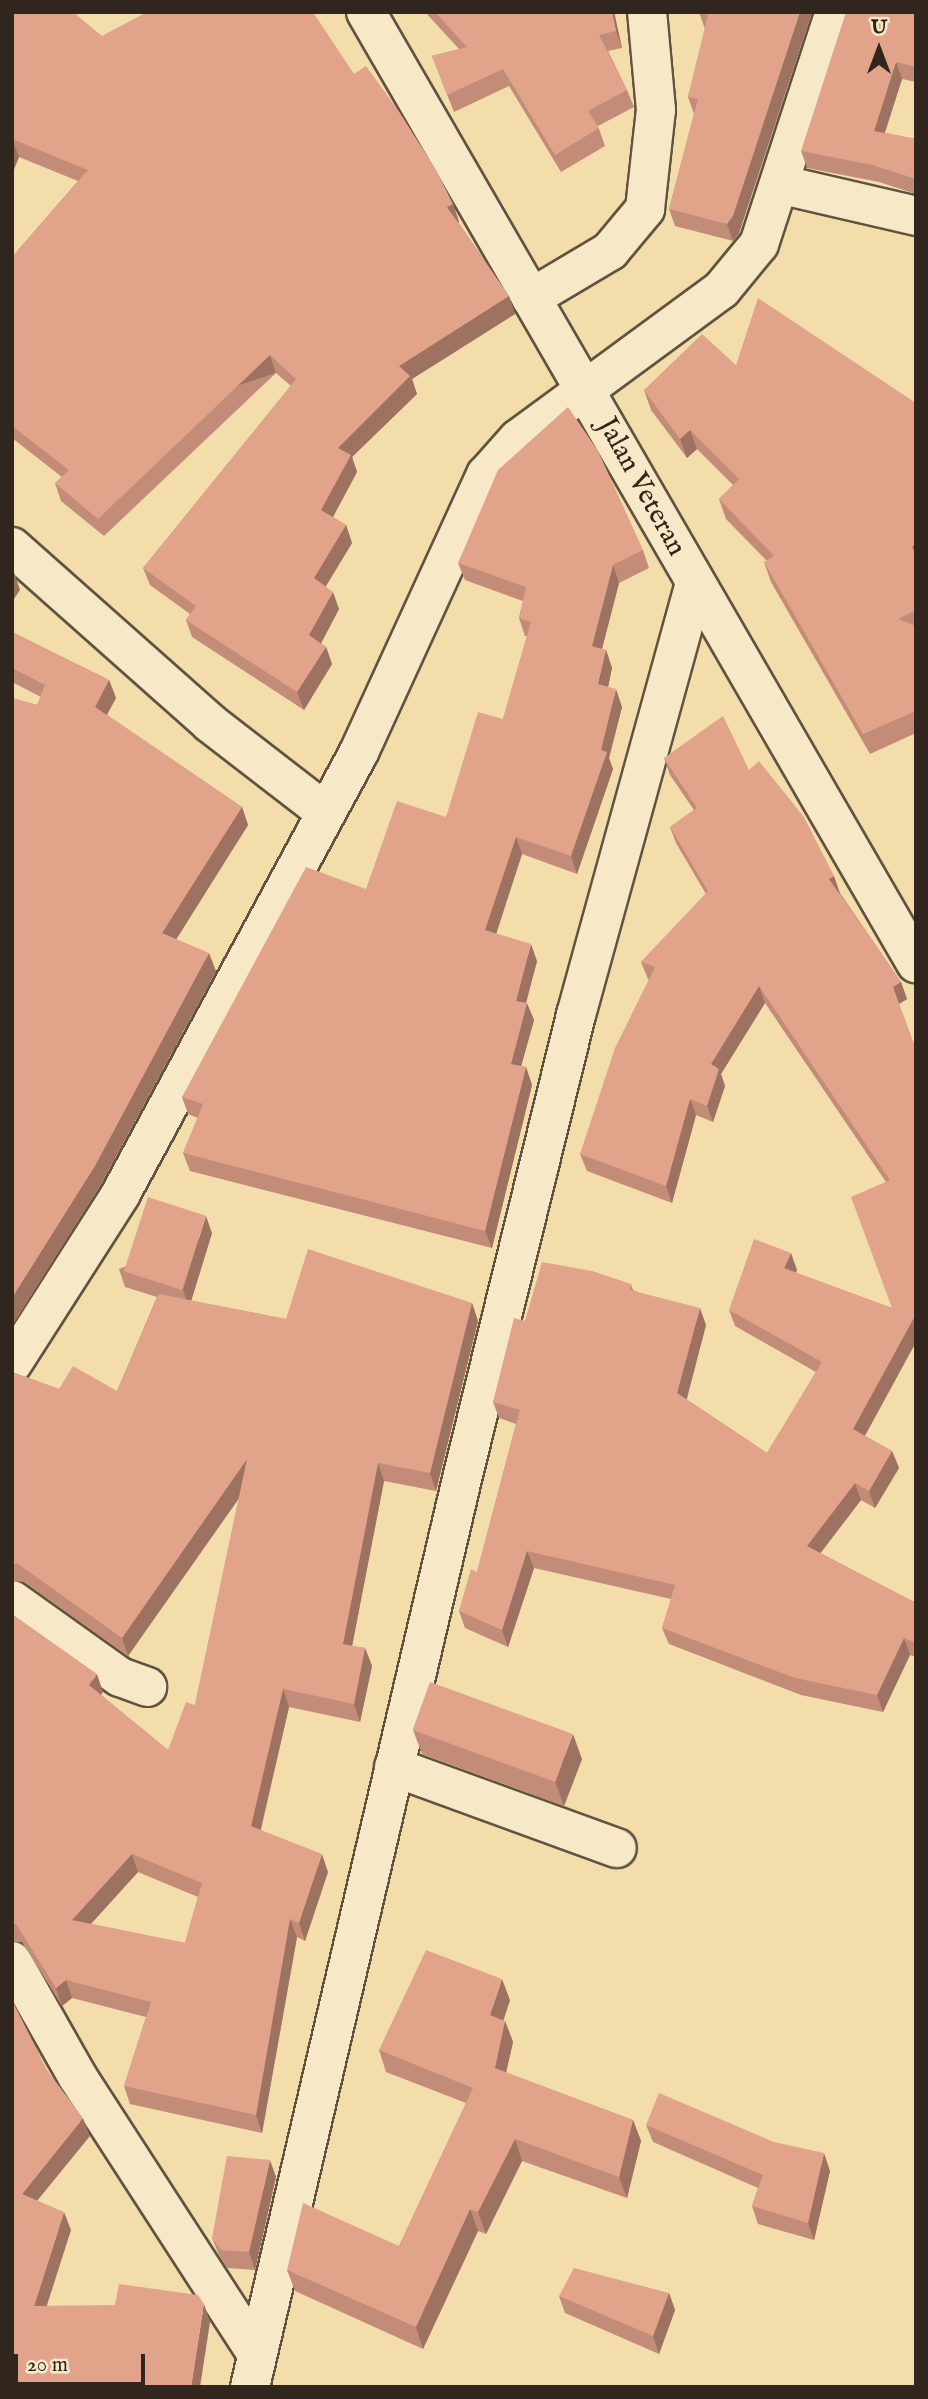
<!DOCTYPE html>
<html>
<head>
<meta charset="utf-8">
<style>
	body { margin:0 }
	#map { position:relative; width:928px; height:2399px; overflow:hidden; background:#f2ddab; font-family:"IM FELL English",serif }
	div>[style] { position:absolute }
	.roads { filter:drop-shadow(2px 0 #605441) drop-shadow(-2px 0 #605441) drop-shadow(0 2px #605441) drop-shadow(0 -2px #605441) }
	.street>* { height:38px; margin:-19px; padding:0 19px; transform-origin:19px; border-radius:19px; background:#f7e9c8 }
	.secondary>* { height:38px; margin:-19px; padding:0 19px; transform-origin:19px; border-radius:19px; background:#f7e9c8 }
	.wall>* { inset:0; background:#c28c78 }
	.shaded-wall>* { inset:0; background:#9e7261; transform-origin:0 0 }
	.building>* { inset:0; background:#e2a38b; transform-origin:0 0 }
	span { translate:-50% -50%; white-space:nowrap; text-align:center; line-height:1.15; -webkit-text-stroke:6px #f7e9c8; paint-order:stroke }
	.street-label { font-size:28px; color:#30261e }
	.frame { position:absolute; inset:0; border:14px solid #30261e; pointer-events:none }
	.north { position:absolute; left:844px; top:14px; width:70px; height:70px; -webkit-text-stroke:5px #f7e9c8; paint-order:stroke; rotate:0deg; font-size:19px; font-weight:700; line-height:28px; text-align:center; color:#30261e }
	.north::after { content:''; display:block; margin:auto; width:24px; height:32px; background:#30261e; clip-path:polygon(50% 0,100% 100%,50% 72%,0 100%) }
	.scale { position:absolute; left:14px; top:2354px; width:131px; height:32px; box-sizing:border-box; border:4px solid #30261e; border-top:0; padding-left:9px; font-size:21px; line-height:24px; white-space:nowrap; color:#30261e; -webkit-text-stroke:5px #f7e9c8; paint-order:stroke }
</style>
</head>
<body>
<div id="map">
	<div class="roads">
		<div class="street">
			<i style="left:783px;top:185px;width:137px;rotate:13.1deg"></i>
			<i style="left:531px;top:298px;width:92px;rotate:-30.7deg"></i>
			<i style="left:610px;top:251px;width:55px;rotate:-50.2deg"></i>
			<i style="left:645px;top:209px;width:100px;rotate:-83.7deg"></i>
			<i style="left:656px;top:110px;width:98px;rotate:-95.2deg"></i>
			<i style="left:12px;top:547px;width:265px;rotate:41.6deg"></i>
			<i style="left:210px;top:723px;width:145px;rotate:37.7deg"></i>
			<i style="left:12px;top:1364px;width:201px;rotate:-57.4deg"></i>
			<i style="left:120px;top:1195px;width:503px;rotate:-61.65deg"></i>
			<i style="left:359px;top:752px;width:305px;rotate:-65.4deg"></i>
			<i style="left:486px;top:475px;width:48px;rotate:-48.4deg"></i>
			<i style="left:518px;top:439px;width:253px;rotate:-36.3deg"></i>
			<i style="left:722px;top:289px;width:58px;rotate:-50.6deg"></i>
			<i style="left:759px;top:244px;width:244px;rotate:-71.9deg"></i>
			<i style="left:12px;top:1600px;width:133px;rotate:35.5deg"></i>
			<i style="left:120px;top:1677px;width:29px;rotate:20deg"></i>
			<i style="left:394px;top:1767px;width:237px;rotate:20deg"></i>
			<i style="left:12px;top:1961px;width:132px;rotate:60.5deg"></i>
			<i style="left:77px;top:2076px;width:330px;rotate:57.1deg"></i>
			<i style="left:250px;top:2387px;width:928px;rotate:-76.86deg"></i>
			<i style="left:461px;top:1483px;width:482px;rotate:-76.2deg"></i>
			<i style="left:576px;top:1015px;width:447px;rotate:-74.6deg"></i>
		</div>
		<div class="secondary">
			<i style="left:366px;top:12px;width:1099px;rotate:59.96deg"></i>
		</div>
	</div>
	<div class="wall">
		<i style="clip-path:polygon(12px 12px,102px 36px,354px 74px,453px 204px,459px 222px,458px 222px,509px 296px,515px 314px,412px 379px,417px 394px,352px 457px,357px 472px,333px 517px,346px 525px,352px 543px,325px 587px,339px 609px,321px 643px,326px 647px,332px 664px,304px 710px,192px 637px,186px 620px,190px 614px,150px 585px,143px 568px,291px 386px,276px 373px,104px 536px,61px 501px,55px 483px,62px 477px,12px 438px,12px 257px,78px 181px,19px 157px,12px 174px)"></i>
		<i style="clip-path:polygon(425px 12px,614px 12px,622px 48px,608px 51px,627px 90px,634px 107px,598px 126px,605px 146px,561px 172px,509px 86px,454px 112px,432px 56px,459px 49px)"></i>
		<i style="clip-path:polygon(699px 12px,812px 12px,739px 233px,733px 241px,675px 226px,669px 209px,694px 114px,688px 97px,705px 29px)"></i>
		<i style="clip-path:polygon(916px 12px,916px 82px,902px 79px,885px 133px,916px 139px,916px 194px,879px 182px,807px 168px,801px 151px)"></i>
		<i style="clip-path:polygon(736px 365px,916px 403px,916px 733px,870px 754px,771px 582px,764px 562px,767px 561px,726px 519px,719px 499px,733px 485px,697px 449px,687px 458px,651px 410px,644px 390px)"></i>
		<i style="clip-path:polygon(643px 550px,649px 568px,619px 583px,602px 649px,606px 650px,612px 668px,608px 687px,622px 707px,609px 758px,613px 769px,577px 874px,522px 854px,496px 933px,537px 961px,526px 1003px,534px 1020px,521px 1066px,526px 1067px,532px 1085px,492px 1248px,190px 1171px,183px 1153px,198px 1118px,188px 1114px,182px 1097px,366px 889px,446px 817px,503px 719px,527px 636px,525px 636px,519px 618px,523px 601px,465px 580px,458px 563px)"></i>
		<i style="clip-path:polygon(12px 632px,109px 680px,116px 698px,107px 715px,242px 807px,248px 825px,176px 939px,216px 971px,101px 1184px,12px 1326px,12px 698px,37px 705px,41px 697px,12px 682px)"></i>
		<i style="clip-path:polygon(664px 758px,749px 770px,840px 893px,901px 982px,907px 999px,899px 1004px,916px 1050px,916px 1342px,865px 1436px,892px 1451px,899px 1468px,875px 1508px,861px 1500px,820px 1553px,916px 1603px,916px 1657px,910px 1655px,883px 1712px,801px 1695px,669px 1644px,662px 1628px,671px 1599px,534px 1568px,508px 1647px,465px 1628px,459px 1611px,477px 1572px,516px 1424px,499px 1418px,493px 1402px,525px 1321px,631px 1284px,633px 1290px,706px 1325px,686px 1399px,767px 1453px,816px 1372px,735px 1326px,729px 1310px,797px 1270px,796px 1273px,892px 1308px,886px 1182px,765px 1003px,721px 1074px,725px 1086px,713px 1122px,696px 1115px,672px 1203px,587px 1171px,580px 1154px,649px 980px,648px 979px,641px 962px,706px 894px,676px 843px,670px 827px,694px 810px,670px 775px)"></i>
		<i style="clip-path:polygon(evenodd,212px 1233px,191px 1301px,286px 1319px,472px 1303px,478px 1321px,436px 1491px,384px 1481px,352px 1646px,365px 1648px,372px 1666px,360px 1722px,289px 1707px,261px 1830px,328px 1872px,305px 1941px,297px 1937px,262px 2133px,130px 2104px,124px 2086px,146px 2017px,72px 1998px,62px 2006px,22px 1942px,12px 1942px,12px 1614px,103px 1692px,101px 1695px,168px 1750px,195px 1705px,239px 1498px,128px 1656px,24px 1582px,12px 1581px,12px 1372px,59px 1389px,117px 1391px,157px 1297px,125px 1287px,119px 1269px,212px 1233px,138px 1872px,198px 1897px,185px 1943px,91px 1924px,138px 1872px)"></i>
		<i style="clip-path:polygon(413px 1730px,582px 1759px,564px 1806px,422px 1754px)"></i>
		<i style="clip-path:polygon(510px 2000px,503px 2020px,505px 2021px,513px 2042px,506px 2073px,633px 2120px,641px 2141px,627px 2198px,522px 2161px,486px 2234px,478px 2231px,423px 2349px,295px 2291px,287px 2270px,399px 2246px,466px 2103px,386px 2072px,379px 2050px)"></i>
		<i style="clip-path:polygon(646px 2125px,774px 2142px,830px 2171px,814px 2240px,758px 2224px,752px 2206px,758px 2188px,653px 2142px)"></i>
		<i style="clip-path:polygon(276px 2177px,255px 2270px,227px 2268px,219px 2255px,212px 2238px)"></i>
		<i style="clip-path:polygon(669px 2293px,675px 2310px,659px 2354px,565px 2313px,559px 2296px)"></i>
	</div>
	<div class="shaded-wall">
		<i style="clip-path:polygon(612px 12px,614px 12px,622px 48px,616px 31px)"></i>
		<i style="clip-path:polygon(800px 12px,812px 12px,739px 233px,733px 241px,727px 224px)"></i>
		<i style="clip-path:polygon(896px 62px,902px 79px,880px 147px,874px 131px)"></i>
		<i style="clip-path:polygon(12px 139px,19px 157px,12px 174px)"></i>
		<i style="clip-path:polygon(453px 204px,459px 222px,454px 225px,447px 207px)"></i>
		<i style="clip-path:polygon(509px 296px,515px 314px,412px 379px,417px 394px,352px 457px,357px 472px,327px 528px,321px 510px,338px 448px,399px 366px)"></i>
		<i style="left:270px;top:355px;width:19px;height:238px;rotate:72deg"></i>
		<i style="clip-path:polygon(690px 430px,697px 449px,687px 458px,680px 439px)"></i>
		<i style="clip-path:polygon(346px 525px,352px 543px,320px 596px,314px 578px)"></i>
		<i style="clip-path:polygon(916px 543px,916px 557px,912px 547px)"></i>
		<i style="clip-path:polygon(613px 565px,619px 583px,598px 664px,592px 646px)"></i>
		<i style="clip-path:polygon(14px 572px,20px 590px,12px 602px,12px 574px)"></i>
		<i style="clip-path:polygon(333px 592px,339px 609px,316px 653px,309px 635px)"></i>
		<i style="clip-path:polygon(326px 647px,332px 664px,304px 710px,297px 692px)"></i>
		<i style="clip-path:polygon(606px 650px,612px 668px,605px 702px,598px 684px)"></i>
		<i style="clip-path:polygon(109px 680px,116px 698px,101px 725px,95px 707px)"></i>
		<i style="clip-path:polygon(616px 689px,622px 707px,609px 758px,613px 769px,577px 874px,571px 856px,601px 750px)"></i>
		<i style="clip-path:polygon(242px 807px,248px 825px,169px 951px,162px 933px)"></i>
		<i style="clip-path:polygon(516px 837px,522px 854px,492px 947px,485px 930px)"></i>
		<i style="left:834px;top:876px;width:18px;height:6px;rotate:71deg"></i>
		<i style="clip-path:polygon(531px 944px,537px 961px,522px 1018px,516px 1001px)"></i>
		<i style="clip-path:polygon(209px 953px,216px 971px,101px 1184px,12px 1326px,12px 1298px)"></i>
		<i style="clip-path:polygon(901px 982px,907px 999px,899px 1004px,893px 987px)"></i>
		<i style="clip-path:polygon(759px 986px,765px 1003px,721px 1074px,725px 1086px,713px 1122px,707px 1106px,711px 1064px)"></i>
		<i style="clip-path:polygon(527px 1003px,534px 1020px,517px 1081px,511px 1064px)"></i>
		<i style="clip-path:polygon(526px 1067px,532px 1085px,492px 1248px,485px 1231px)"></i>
		<i style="clip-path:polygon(690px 1099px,696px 1115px,672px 1203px,666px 1186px)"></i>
		<i style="clip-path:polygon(206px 1216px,212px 1233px,189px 1308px,183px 1290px)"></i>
		<i style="clip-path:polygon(791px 1253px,797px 1270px,790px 1285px,784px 1268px)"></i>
		<i style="clip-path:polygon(472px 1303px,478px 1321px,436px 1491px,430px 1473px)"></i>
		<i style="clip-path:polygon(700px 1308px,706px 1325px,684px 1410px,677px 1393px)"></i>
		<i style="clip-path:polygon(916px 1314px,916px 1342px,859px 1446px,853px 1429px)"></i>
		<i style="clip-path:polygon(892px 1451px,899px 1468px,875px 1508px,869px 1491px)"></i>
		<i style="clip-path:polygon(247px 1459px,254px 1477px,128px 1656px,122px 1638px)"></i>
		<i style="clip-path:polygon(378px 1463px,384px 1481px,349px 1662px,343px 1644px)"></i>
		<i style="clip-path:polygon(855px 1483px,861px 1500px,813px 1563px,807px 1546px)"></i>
		<i style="clip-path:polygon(527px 1551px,534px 1568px,508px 1647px,502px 1630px)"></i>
		<i style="clip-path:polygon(904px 1638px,910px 1655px,883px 1712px,877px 1695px)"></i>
		<i style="clip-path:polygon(365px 1648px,372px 1666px,360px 1722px,354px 1704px)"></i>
		<i style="clip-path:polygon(97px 1674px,103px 1692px,96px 1703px,89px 1685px)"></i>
		<i style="clip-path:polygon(283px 1689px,289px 1707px,257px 1844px,251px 1826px)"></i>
		<i style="clip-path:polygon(573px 1734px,582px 1759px,564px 1806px,555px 1781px)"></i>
		<i style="clip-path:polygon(132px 1854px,138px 1872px,78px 1938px,72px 1920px)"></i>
		<i style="clip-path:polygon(322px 1854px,328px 1872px,305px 1941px,299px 1923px)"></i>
		<i style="clip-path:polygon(290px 1919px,297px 1937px,262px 2133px,256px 2115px)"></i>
		<i style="clip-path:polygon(502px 1979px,510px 2000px,498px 2037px,490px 2015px)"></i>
		<i style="clip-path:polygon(66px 1980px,72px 1998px,62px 2006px,56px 1988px)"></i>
		<i style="clip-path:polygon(505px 2021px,513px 2042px,502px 2090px,495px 2068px)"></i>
		<i style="clip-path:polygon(83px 2118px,90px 2136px,28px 2212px,22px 2194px)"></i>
		<i style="clip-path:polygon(633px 2120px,641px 2141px,627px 2198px,619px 2177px)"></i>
		<i style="clip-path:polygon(515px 2139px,522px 2161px,486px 2234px,478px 2212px)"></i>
		<i style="clip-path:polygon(824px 2153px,830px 2171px,814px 2240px,808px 2223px)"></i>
		<i style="clip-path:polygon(270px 2160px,276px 2177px,255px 2270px,249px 2252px)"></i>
		<i style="clip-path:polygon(470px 2209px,478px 2231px,423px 2349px,416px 2327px)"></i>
		<i style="clip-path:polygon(64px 2212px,71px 2230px,41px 2324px,34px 2306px)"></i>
		<i style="clip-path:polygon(669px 2293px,675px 2310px,659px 2354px,653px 2336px)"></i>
		<i style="clip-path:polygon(204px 2304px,210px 2322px,200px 2387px,191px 2387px)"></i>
	</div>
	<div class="building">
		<i style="clip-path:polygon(12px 12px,73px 12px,102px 36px,147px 12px,313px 12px,354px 74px,366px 66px,400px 113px,436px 170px,453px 204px,447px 207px,509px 296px,399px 366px,410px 376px,338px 448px,351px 455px,321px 510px,346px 525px,314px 578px,333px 592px,309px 635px,326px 647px,297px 692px,186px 620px,196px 606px,143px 568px,296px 379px,270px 355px,98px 519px,55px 483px,69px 470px,12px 426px,12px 257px,88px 170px,12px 139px)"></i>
		<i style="clip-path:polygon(435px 12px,612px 12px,616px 31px,599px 35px,627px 90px,588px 111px,599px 128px,555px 155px,503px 69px,447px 95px,432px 56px,467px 47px)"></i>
		<i style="clip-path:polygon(699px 12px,800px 12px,733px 216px,727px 224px,669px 209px,698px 99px,688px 97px,708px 15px)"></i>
		<i style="clip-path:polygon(846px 12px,916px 12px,916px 67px,896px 62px,874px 131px,916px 139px,916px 179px,872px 165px,801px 151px)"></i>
		<i style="clip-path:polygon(758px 298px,916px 403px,916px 543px,912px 547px,916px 555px,916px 610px,898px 619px,916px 626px,916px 711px,863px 734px,764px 562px,774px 556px,719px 499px,739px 479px,690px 430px,680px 439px,644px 390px,702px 334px,736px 365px)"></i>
		<i style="clip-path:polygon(568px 407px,598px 451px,643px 550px,613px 565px,592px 646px,606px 650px,598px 684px,616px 689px,601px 750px,607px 752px,571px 856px,516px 837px,485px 930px,531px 944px,516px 1001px,527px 1003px,511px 1064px,526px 1067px,485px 1231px,183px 1153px,203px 1104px,182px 1097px,306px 867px,366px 889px,397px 801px,446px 817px,478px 712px,503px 719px,531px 622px,519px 618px,526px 587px,458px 563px,498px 470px)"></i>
		<i style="clip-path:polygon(12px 632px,109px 680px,95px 707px,242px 807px,162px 933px,209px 953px,95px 1166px,12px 1298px,12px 698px,37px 705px,45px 685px,12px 668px)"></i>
		<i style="clip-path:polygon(723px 716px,749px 770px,759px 761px,804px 817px,834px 876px,829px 879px,901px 982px,893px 987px,916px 1050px,916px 1314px,853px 1429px,892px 1451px,869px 1491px,855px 1483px,807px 1546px,916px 1603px,916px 1643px,904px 1638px,877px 1695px,795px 1678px,662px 1628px,675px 1585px,527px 1551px,502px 1630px,459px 1611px,471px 1569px,477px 1572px,520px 1410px,493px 1402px,514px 1318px,525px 1321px,542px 1262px,592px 1271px,631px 1284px,630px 1290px,700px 1308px,677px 1393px,767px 1453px,822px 1362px,729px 1310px,754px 1239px,791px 1253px,784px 1268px,892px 1308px,851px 1197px,890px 1180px,759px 986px,711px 1064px,719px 1069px,707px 1106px,690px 1099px,666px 1186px,580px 1154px,615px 1048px,655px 967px,641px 962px,708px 891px,670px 827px,697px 808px,664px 758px)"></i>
		<i style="left:148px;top:1197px;width:61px;height:78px;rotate:18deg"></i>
		<i style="clip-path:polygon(evenodd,308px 1249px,472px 1303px,430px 1473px,378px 1463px,343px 1644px,365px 1648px,354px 1704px,283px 1689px,251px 1826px,322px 1854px,299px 1923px,290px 1919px,256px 2115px,124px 2086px,151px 2002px,66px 1980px,56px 1988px,16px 1924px,12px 1924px,12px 1614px,97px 1674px,89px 1685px,168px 1750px,186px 1702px,195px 1705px,247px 1459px,122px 1638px,18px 1564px,12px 1564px,12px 1372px,59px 1389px,73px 1366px,117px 1391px,159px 1294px,286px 1319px,308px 1249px,132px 1854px,202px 1883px,185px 1943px,72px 1920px,132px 1854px)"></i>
		<i style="left:430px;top:1682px;width:152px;height:51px;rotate:20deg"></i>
		<i style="clip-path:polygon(426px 1950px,502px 1979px,490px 2015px,505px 2021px,495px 2068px,633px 2120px,619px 2177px,515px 2139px,478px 2212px,470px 2209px,416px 2327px,287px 2270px,303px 2203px,399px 2246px,473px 2088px,379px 2050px)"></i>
		<i style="clip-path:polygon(12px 2000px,47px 2070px,83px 2118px,22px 2194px,64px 2212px,34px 2306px,115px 2305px,119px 2284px,198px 2295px,204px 2304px,191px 2387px,12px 2387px)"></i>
		<i style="clip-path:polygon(659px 2093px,774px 2142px,824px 2153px,808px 2223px,752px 2206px,763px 2175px,646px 2125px)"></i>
		<i style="clip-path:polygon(227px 2156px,270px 2160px,249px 2252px,221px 2250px,212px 2238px)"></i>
		<i style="clip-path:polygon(574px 2268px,669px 2293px,653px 2336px,559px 2296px)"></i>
	</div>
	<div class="street-label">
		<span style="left:641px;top:487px;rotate:61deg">Jalan Veteran</span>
	</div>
	<div class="frame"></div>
	<div class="north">U</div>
	<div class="scale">20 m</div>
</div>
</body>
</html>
